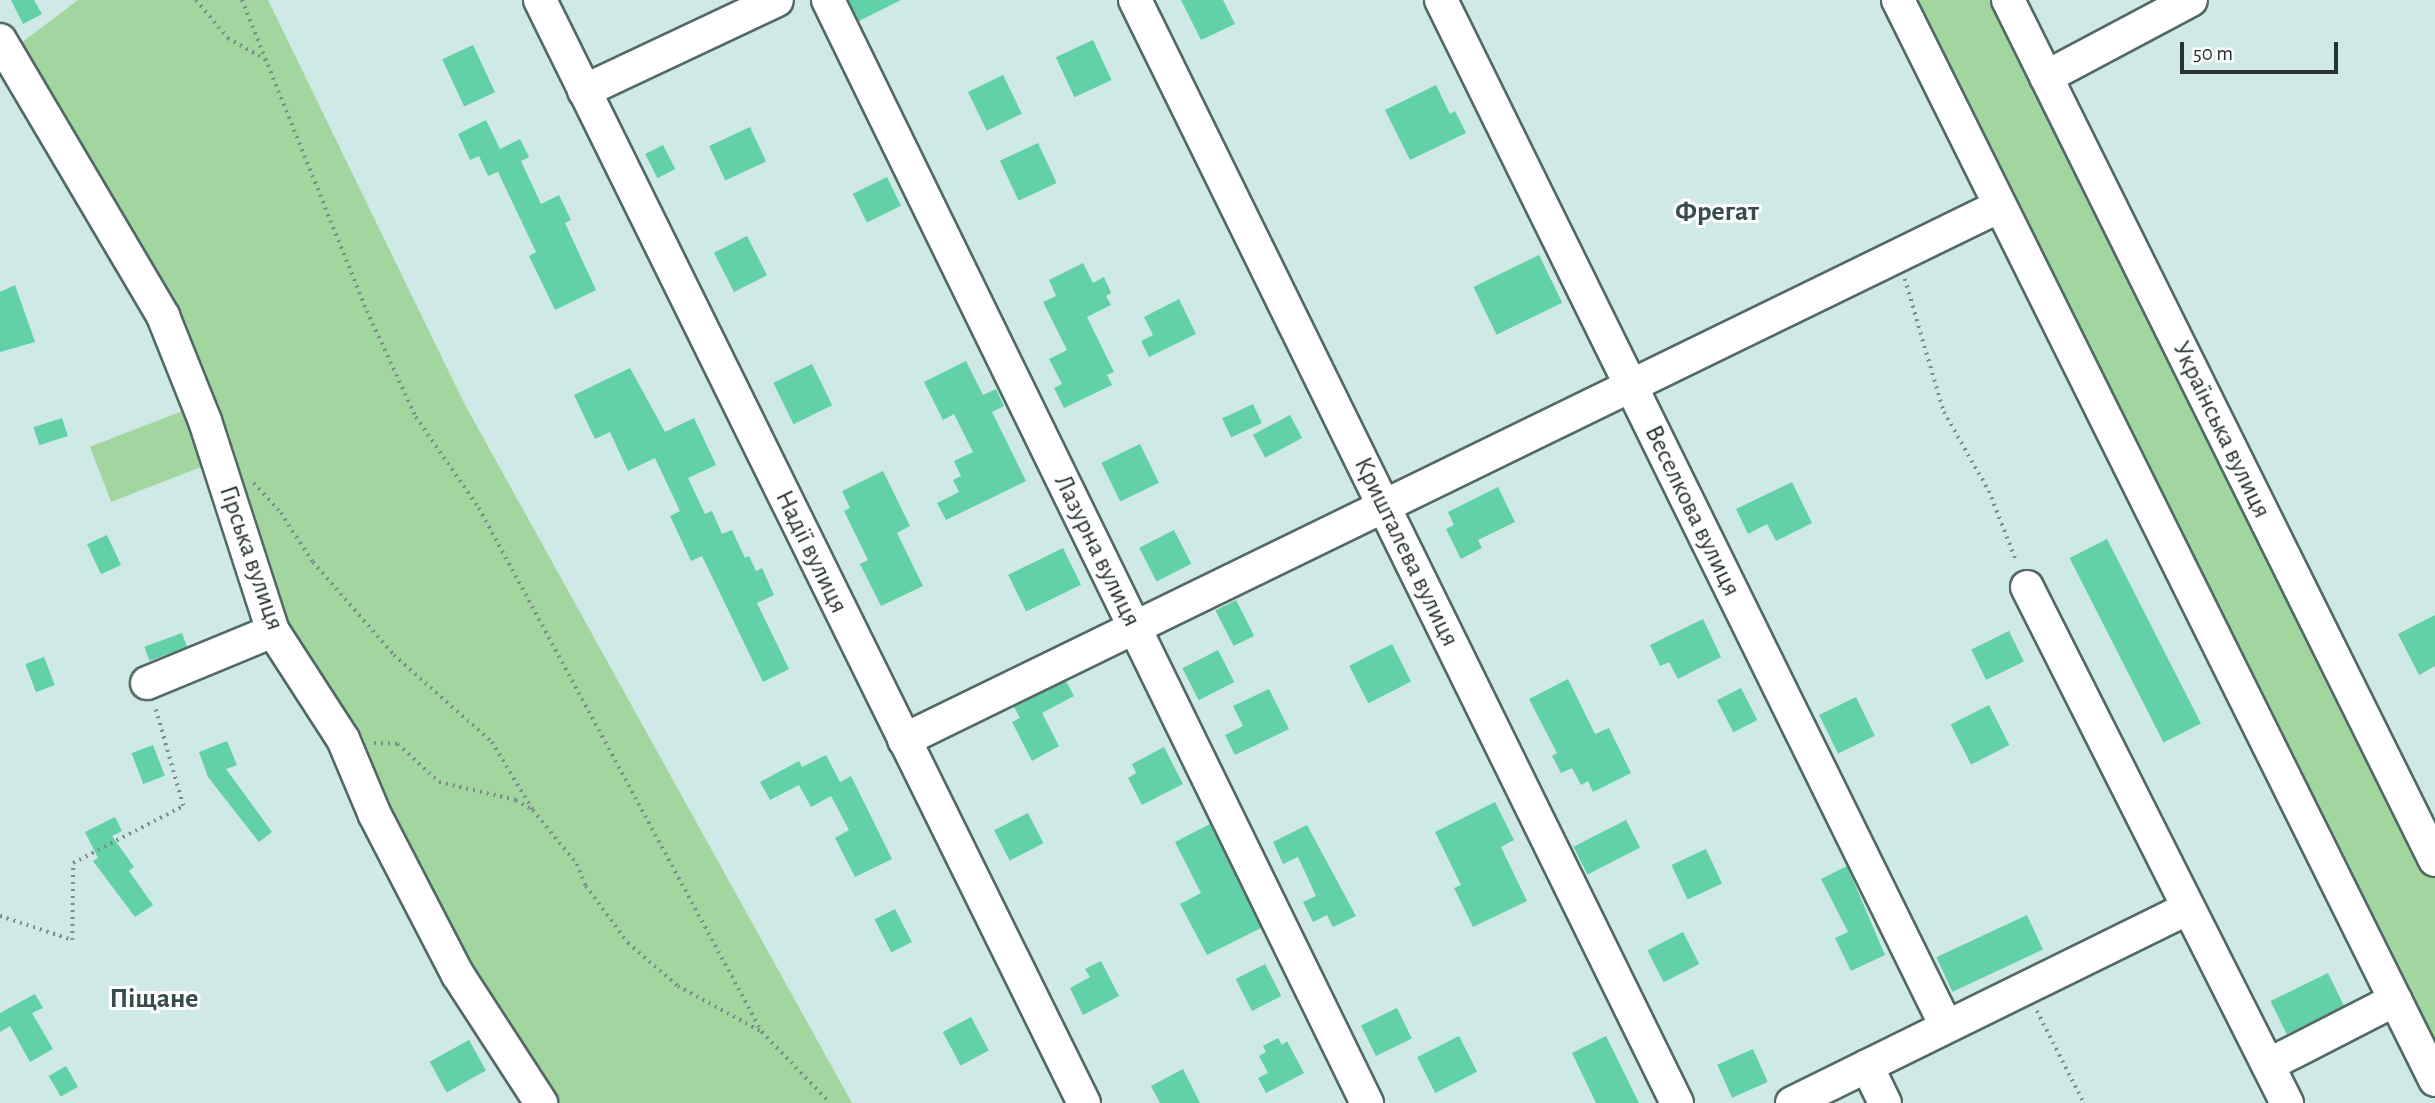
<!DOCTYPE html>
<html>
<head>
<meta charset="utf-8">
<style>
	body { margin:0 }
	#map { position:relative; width:2435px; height:1103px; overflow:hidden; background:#cfe9e6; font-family:"Alegreya Sans",sans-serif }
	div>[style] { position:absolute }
	.green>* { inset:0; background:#a3d69e; transform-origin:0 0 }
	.building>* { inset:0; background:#62d1a7; transform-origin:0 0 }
	.path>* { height:3.5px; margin-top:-1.75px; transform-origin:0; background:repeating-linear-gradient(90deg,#7b8d8b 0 2px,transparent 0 7px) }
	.roads { filter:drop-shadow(2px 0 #526967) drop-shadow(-2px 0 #526967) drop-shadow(0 2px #526967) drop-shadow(0 -2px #526967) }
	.minor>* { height:32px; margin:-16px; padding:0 16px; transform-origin:16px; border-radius:16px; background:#fff }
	span { translate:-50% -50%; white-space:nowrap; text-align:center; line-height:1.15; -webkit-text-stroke:6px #fff; paint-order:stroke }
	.street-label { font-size:26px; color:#283231 }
	.neighbourhood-label { font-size:28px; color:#364d4b; font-weight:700 }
	.scale { position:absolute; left:2180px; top:42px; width:158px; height:32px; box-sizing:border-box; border:4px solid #283231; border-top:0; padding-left:9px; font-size:21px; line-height:24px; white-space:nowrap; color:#283231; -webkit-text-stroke:5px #fff; paint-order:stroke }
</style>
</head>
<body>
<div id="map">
	<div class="green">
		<i style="clip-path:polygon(78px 0,268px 0,464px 403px,852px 1103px,541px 1103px,273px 631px,205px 421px,9px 52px)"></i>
		<i style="clip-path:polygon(1914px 0,2008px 0,2435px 860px,2435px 1051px)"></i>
		<i style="left:188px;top:409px;width:59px;height:105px;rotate:69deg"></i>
	</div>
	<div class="building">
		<i style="clip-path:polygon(11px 0,34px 0,42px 14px,23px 24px)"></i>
		<i style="clip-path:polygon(848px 0,901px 0,859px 21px)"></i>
		<i style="clip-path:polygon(1181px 0,1223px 0,1235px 24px,1201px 40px)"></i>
		<i style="left:1093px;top:40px;width:44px;height:41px;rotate:65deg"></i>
		<i style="left:473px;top:45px;width:52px;height:34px;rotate:65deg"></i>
		<i style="left:1003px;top:75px;width:43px;height:39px;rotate:64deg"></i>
		<i style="clip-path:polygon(1436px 85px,1450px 114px,1455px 111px,1466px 133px,1410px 160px,1385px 110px)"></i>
		<i style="clip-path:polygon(486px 120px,500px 149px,520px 139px,529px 157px,521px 161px,541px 204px,559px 195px,571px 220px,565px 223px,596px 290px,555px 310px,529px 256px,536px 252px,498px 172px,488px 176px,479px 156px,470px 160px,458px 134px)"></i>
		<i style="left:750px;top:127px;width:38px;height:45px;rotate:65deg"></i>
		<i style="left:1038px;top:143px;width:44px;height:42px;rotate:65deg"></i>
		<i style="left:663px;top:145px;width:27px;height:20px;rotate:63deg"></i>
		<i style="left:887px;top:177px;width:32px;height:38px;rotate:64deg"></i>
		<i style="left:747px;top:236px;width:44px;height:37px;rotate:63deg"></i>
		<i style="left:1539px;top:255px;width:53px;height:73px;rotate:64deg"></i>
		<i style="clip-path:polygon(1083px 263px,1093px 283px,1104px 277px,1111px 293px,1106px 296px,1111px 305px,1087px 317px,1114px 372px,1107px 375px,1112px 385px,1064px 408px,1054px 388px,1062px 384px,1049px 359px,1067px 350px,1043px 302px,1056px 296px,1049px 280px)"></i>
		<i style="clip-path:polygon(15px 285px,35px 342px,0 352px,0 292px)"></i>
		<i style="clip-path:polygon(1179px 299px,1196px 334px,1149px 357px,1141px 341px,1153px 335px,1144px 317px)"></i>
		<i style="clip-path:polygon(966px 361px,983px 395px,996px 389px,1004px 406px,992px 412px,1026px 481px,946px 520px,937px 503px,959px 492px,953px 480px,961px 476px,954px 461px,973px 452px,954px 414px,943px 420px,924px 382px)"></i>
		<i style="left:812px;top:364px;width:46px;height:43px;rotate:64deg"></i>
		<i style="clip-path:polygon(630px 368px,665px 432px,694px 418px,716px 465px,688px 478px,705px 514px,712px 511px,722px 534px,732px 530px,745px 558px,749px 556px,756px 571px,762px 568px,774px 595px,757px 603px,789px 669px,763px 682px,702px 556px,691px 561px,670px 516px,680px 511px,655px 458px,628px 471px,610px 432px,595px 439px,574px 395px)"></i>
		<i style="left:1253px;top:404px;width:21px;height:34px;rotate:65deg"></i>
		<i style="left:1290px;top:415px;width:26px;height:42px;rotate:62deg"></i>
		<i style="left:62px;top:418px;width:19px;height:30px;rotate:72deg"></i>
		<i style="left:1140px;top:444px;width:43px;height:43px;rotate:64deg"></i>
		<i style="clip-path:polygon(883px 471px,910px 526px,897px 533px,923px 586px,881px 606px,860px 564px,868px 560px,844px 511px,850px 508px,842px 491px)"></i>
		<i style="clip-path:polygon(1792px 482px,1812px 523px,1776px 541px,1767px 524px,1748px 534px,1736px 509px)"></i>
		<i style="clip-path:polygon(1498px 487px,1515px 522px,1478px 540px,1482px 548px,1461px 559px,1446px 529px,1454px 525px,1448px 512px)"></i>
		<i style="left:1174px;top:530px;width:38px;height:39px;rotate:63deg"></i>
		<i style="left:107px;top:535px;width:33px;height:22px;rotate:65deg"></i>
		<i style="left:2107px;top:539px;width:207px;height:42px;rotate:63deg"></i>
		<i style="left:1063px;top:548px;width:41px;height:61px;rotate:64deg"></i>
		<i style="left:1236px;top:600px;width:40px;height:23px;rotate:63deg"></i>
		<i style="clip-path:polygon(2435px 615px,2435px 666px,2419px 675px,2398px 634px)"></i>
		<i style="clip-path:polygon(1703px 619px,1721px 657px,1678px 679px,1669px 662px,1660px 666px,1650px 645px)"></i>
		<i style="left:2009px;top:631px;width:34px;height:42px;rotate:64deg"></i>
		<i style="left:182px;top:633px;width:15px;height:40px;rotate:70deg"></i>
		<i style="left:1392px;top:644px;width:42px;height:48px;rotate:63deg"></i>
		<i style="left:1218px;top:650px;width:36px;height:40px;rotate:63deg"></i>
		<i style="left:44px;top:657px;width:30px;height:20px;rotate:69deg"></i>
		<i style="clip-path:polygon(1568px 679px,1595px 734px,1609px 728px,1631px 773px,1593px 792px,1588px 781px,1581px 785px,1572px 768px,1561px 773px,1552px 756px,1557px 753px,1529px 699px)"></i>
		<i style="clip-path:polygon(1066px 681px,1074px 696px,1042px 713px,1059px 746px,1032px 761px,1012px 722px,1020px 718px,1014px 707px)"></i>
		<i style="left:1741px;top:688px;width:36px;height:27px;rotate:63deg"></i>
		<i style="clip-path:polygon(1269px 689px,1289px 729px,1235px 755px,1225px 735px,1243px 726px,1233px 706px)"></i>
		<i style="left:1856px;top:697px;width:43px;height:41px;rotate:64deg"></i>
		<i style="left:1989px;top:705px;width:45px;height:43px;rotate:63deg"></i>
		<i style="clip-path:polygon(227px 741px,237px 765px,226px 769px,272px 832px,259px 842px,208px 777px,199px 752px)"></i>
		<i style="left:153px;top:745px;width:33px;height:23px;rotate:69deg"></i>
		<i style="clip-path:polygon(1164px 747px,1183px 784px,1142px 805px,1128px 778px,1136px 773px,1132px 764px)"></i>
		<i style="clip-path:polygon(826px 755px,840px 782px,851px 776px,892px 859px,855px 877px,835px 838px,849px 830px,831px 796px,811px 807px,799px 785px,770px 800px,760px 782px,799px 761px,802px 767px)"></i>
		<i style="clip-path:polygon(1495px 802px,1514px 840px,1501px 847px,1527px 901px,1473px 927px,1454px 888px,1461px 885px,1435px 832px)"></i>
		<i style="left:1028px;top:813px;width:34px;height:38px;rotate:63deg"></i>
		<i style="clip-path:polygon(115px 817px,122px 831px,112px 836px,134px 867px,129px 871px,153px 905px,135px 917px,93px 861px,98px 858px,85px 832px)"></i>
		<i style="left:1626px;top:820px;width:31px;height:59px;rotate:63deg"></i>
		<i style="clip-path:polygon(1210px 824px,1261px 928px,1207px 955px,1180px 904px,1201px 893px,1175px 842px)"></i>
		<i style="clip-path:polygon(1307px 825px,1356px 916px,1333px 927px,1327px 915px,1313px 922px,1303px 902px,1316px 896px,1298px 857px,1283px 864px,1273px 842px)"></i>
		<i style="left:1706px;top:849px;width:38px;height:38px;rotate:65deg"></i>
		<i style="clip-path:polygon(1847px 866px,1885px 955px,1851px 971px,1835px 938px,1848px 932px,1821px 879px)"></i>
		<i style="left:895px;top:909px;width:37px;height:23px;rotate:63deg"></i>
		<i style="left:2027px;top:915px;width:38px;height:100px;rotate:65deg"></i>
		<i style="left:1683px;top:932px;width:36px;height:40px;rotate:63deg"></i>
		<i style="clip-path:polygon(1101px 961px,1119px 996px,1083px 1015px,1070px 988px,1090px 977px,1085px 969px)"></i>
		<i style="left:1265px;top:964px;width:36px;height:33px;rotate:63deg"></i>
		<i style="left:2328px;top:973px;width:37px;height:64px;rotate:64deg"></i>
		<i style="clip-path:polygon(35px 994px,43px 1008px,32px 1013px,53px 1049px,30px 1062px,10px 1026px,0 1032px,0 1013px)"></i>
		<i style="left:1397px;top:1008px;width:34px;height:40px;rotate:64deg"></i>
		<i style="left:971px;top:1017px;width:38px;height:32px;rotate:62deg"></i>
		<i style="left:1459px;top:1036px;width:40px;height:47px;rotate:63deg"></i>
		<i style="clip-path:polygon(1606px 1036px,1639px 1103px,1596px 1103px,1572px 1053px)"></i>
		<i style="clip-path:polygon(1278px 1038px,1282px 1045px,1287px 1041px,1304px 1073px,1266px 1093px,1258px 1078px,1268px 1073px,1259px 1056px,1266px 1052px,1263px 1046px)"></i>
		<i style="left:469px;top:1040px;width:35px;height:45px;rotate:61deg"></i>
		<i style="left:1753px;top:1049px;width:36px;height:39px;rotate:66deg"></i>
		<i style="left:66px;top:1066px;width:24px;height:20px;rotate:60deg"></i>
		<i style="clip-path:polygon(1183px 1069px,1200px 1103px,1160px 1103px,1151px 1086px)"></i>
	</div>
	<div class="path">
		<i style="left:196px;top:0;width:50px;rotate:49.9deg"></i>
		<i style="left:228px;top:38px;width:46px;rotate:29.9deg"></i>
		<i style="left:242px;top:0;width:335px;rotate:68.1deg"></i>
		<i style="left:367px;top:311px;width:117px;rotate:65.2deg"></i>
		<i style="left:416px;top:417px;width:111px;rotate:55.3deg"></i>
		<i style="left:479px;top:508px;width:596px;rotate:61.63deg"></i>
		<i style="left:762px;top:1032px;width:98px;rotate:46.2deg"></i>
		<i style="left:1905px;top:279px;width:139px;rotate:73.7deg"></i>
		<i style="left:1944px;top:412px;width:91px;rotate:60.3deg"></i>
		<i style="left:1989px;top:491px;width:77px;rotate:68.7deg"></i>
		<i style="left:254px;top:483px;width:40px;rotate:48deg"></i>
		<i style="left:281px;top:513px;width:59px;rotate:56.9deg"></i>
		<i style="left:313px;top:562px;width:123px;rotate:48.9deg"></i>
		<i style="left:394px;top:655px;width:131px;rotate:41.6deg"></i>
		<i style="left:492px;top:742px;width:79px;rotate:58.9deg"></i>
		<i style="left:533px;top:810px;width:70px;rotate:50.8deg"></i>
		<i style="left:577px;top:864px;width:24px;rotate:68deg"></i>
		<i style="left:586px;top:886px;width:71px;rotate:53.6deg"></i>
		<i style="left:628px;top:943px;width:66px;rotate:40.7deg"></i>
		<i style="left:678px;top:986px;width:96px;rotate:28.7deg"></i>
		<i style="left:374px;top:743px;width:24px;rotate:2deg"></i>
		<i style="left:398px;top:744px;width:56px;rotate:42.8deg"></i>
		<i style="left:439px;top:782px;width:79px;rotate:13.2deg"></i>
		<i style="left:516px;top:800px;width:17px;rotate:31deg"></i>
		<i style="left:0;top:916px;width:76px;rotate:18.4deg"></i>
		<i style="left:72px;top:940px;width:77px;rotate:-89.3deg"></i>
		<i style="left:73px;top:863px;width:124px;rotate:-27.4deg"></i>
		<i style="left:183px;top:806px;width:102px;rotate:-105.9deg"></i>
		<i style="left:2037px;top:1011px;width:103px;rotate:62.9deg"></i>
	</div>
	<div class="roads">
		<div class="minor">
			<i style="left:540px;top:0;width:1230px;rotate:63.75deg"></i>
			<i style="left:828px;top:0;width:1228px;rotate:63.96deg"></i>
			<i style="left:1135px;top:0;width:1229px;rotate:63.83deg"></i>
			<i style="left:1441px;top:0;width:1139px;rotate:63.79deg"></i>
			<i style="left:1898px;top:0;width:1206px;rotate:63.56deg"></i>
			<i style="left:2008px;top:0;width:960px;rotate:63.6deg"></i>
			<i style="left:0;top:40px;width:321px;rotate:59.4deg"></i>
			<i style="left:163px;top:316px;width:113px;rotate:68.2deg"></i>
			<i style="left:205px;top:421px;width:221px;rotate:72.1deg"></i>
			<i style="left:273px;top:631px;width:129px;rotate:57.1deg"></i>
			<i style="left:343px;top:739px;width:82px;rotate:67.2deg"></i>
			<i style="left:375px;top:815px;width:180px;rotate:62.6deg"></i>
			<i style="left:458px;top:975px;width:153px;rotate:57deg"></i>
			<i style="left:2046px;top:77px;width:164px;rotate:-28deg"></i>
			<i style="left:584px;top:91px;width:213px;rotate:-25.2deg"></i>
			<i style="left:2027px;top:587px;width:578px;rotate:63.26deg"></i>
			<i style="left:147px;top:683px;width:136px;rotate:-22.4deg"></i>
			<i style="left:904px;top:740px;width:1219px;rotate:-25.98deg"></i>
			<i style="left:2268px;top:1065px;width:143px;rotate:-27.1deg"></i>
			<i style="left:1867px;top:1066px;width:41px;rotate:64.1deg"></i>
			<i style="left:1792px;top:1103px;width:441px;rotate:-26.2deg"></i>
		</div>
	</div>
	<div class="street-label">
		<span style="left:2221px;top:430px;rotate:64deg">Українська вулиця</span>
		<span style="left:1692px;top:511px;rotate:64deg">Веселкова вулиця</span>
		<span style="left:1097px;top:551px;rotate:64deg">Лазурна вулиця</span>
		<span style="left:811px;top:552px;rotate:64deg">Надії вулиця</span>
		<span style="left:1406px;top:552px;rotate:64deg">Кришталева вулиця</span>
		<span style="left:251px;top:558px;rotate:71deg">Гірська вулиця</span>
	</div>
	<div class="neighbourhood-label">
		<span style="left:1717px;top:212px">Фрегат</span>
		<span style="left:154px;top:999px">Піщане</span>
	</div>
	<div class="scale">50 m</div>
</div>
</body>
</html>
